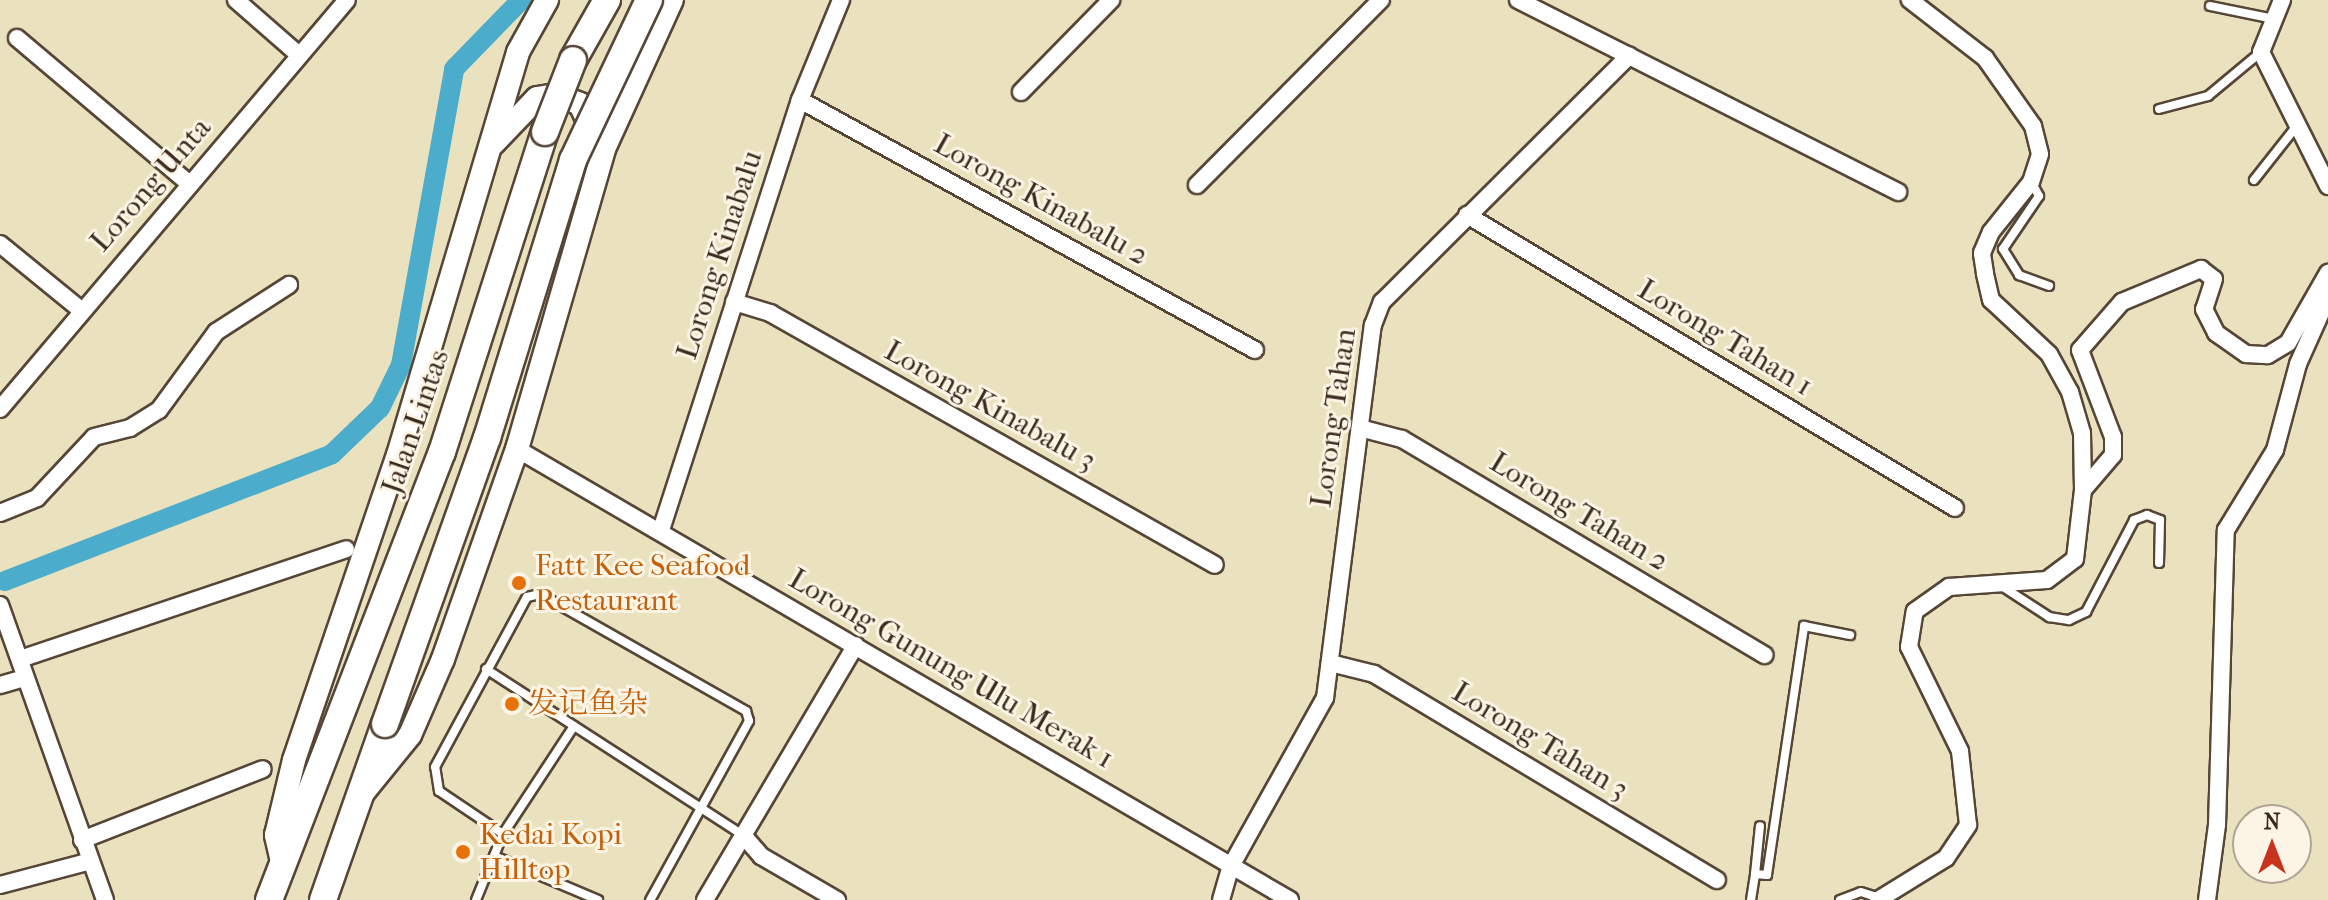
<!DOCTYPE html>
<html>
<head>
<meta charset="utf-8">
<style>
	body { margin:0 }
	#map { position:relative; width:2328px; height:900px; overflow:hidden; background:#eae2bf; font-family:"IM FELL French Canon","Noto Serif SC",serif }
	div>[style] { position:absolute }
	.canal>* { height:20px; margin:-10px; padding:0 10px; transform-origin:10px; border-radius:10px; background:#4caccb }
	.roads { filter:drop-shadow(2px 0 #554636) drop-shadow(-2px 0 #554636) drop-shadow(0 2px #554636) drop-shadow(0 -2px #554636) }
	.service>* { height:8px; margin:-4px; padding:0 4px; transform-origin:4px; border-radius:4px; background:#fff }
	.minor>* { height:16px; margin:-8px; padding:0 8px; transform-origin:8px; border-radius:8px; background:#fff }
	.secondary>* { height:22px; margin:-11px; padding:0 11px; transform-origin:11px; border-radius:11px; background:#fff }
	.trunk>* { height:26px; margin:-13px; padding:0 13px; transform-origin:13px; border-radius:13px; background:#fff }
	.bridges { filter:drop-shadow(2px 0 #554636) drop-shadow(-2px 0 #554636) drop-shadow(0 2px #554636) drop-shadow(0 -2px #554636) }
	.trunk-bridge>* { height:26px; margin:-13px; padding:0 13px; transform-origin:13px; border-radius:13px; background:#fff }
	.dots>* { width:22px; height:22px; translate:-50% -50%; box-sizing:border-box; border:4px solid #fcf5e5; border-radius:50% }
	span { translate:-50% -50%; white-space:nowrap; text-align:center; line-height:1.15; -webkit-text-stroke:6px #fcf5e5; paint-order:stroke }
	.street-label { font-size:30px; color:#3b2a1e }
	.food-label { font-size:30px; color:#c56008 }
	.left { translate:0 -50%; text-align:left }
	.north { position:absolute; left:2232px; top:804px; width:80px; height:80px; box-sizing:border-box; background:#fcf5e5; border:2px solid #afa495; border-radius:50%; rotate:0deg; font-size:22px; font-weight:700; line-height:32px; text-align:center; color:#3b2a1e }
	.north::after { content:''; display:block; margin:auto; width:28px; height:36px; background:#c8321e; clip-path:polygon(50% 0,100% 100%,50% 72%,0 100%) }
</style>
</head>
<body>
<div id="map">
	<div class="canal">
		<i style="left:5px;top:581px;width:351px;rotate:-21.2deg"></i>
		<i style="left:332px;top:454px;width:66px;rotate:-43.8deg"></i>
		<i style="left:380px;top:408px;width:48px;rotate:-64deg"></i>
		<i style="left:401px;top:365px;width:301px;rotate:-79.8deg"></i>
		<i style="left:454px;top:69px;width:96px;rotate:-45.8deg"></i>
	</div>
	<div class="roads">
		<div class="service">
			<i style="left:2210px;top:6px;width:65px;rotate:11.5deg"></i>
			<i style="left:2159px;top:109px;width:51px;rotate:-14.9deg"></i>
			<i style="left:2208px;top:96px;width:69px;rotate:-39.7deg"></i>
			<i style="left:2254px;top:180px;width:66px;rotate:-51.7deg"></i>
			<i style="left:2032px;top:183px;width:15px;rotate:62deg"></i>
			<i style="left:2039px;top:196px;width:64px;rotate:124.2deg"></i>
			<i style="left:2003px;top:249px;width:31px;rotate:58deg"></i>
			<i style="left:2019px;top:275px;width:32px;rotate:20deg"></i>
			<i style="left:2000px;top:585px;width:59px;rotate:33.1deg"></i>
			<i style="left:2049px;top:617px;width:20px;rotate:9deg"></i>
			<i style="left:2069px;top:620px;width:19px;rotate:-25deg"></i>
			<i style="left:2086px;top:612px;width:104px;rotate:-62.4deg"></i>
			<i style="left:2134px;top:520px;width:14px;rotate:-21deg"></i>
			<i style="left:2147px;top:515px;width:14px;rotate:21deg"></i>
			<i style="left:2160px;top:520px;width:43px;rotate:91.3deg"></i>
			<i style="left:486px;top:669px;width:306px;rotate:32.9deg"></i>
			<i style="left:503px;top:834px;width:77px;rotate:-146.1deg"></i>
			<i style="left:439px;top:791px;width:24px;rotate:-99deg"></i>
			<i style="left:435px;top:767px;width:193px;rotate:-61.6deg"></i>
			<i style="left:527px;top:597px;width:13px;rotate:-13deg"></i>
			<i style="left:540px;top:594px;width:237px;rotate:29.6deg"></i>
			<i style="left:746px;top:711px;width:10px;rotate:73deg"></i>
			<i style="left:749px;top:721px;width:205px;rotate:118.9deg"></i>
			<i style="left:494px;top:856px;width:113px;rotate:22.9deg"></i>
			<i style="left:1755px;top:874px;width:48px;rotate:-84.1deg"></i>
			<i style="left:476px;top:900px;width:71px;rotate:-67.8deg"></i>
			<i style="left:503px;top:834px;width:129px;rotate:-56.7deg"></i>
			<i style="left:1751px;top:900px;width:26px;rotate:-81deg"></i>
			<i style="left:1755px;top:874px;width:12px;rotate:5deg"></i>
			<i style="left:1767px;top:875px;width:252px;rotate:-81.5deg"></i>
			<i style="left:1804px;top:626px;width:47px;rotate:11.1deg"></i>
			<i style="left:1840px;top:900px;width:22px;rotate:-21deg"></i>
			<i style="left:1861px;top:892px;width:19px;rotate:18deg"></i>
		</div>
		<div class="minor">
			<i style="left:236px;top:0;width:82px;rotate:41.1deg"></i>
			<i style="left:1518px;top:0;width:426px;rotate:26.8deg"></i>
			<i style="left:2282px;top:0;width:56px;rotate:112deg"></i>
			<i style="left:2261px;top:52px;width:150px;rotate:63.4deg"></i>
			<i style="left:17px;top:38px;width:226px;rotate:40.2deg"></i>
			<i style="left:1021px;top:92px;width:129px;rotate:-45.6deg"></i>
			<i style="left:800px;top:100px;width:519px;rotate:28.79deg"></i>
			<i style="left:1197px;top:185px;width:261px;rotate:-45.2deg"></i>
			<i style="left:1467px;top:215px;width:569px;rotate:30.98deg"></i>
			<i style="left:0;top:244px;width:104px;rotate:39.2deg"></i>
			<i style="left:734px;top:302px;width:38px;rotate:17deg"></i>
			<i style="left:770px;top:313px;width:511px;rotate:29.52deg"></i>
			<i style="left:0;top:409px;width:536px;rotate:-49.69deg"></i>
			<i style="left:1360px;top:428px;width:43px;rotate:14.7deg"></i>
			<i style="left:1402px;top:439px;width:422px;rotate:30.8deg"></i>
			<i style="left:517px;top:449px;width:895px;rotate:30.26deg"></i>
			<i style="left:2083px;top:490px;width:46px;rotate:-49.4deg"></i>
			<i style="left:2113px;top:455px;width:18px;rotate:-90deg"></i>
			<i style="left:2113px;top:437px;width:93px;rotate:-110.8deg"></i>
			<i style="left:2080px;top:350px;width:64px;rotate:-48.8deg"></i>
			<i style="left:2122px;top:302px;width:86px;rotate:-22.7deg"></i>
			<i style="left:2201px;top:269px;width:16px;rotate:38deg"></i>
			<i style="left:2214px;top:279px;width:32px;rotate:108deg"></i>
			<i style="left:2204px;top:309px;width:27px;rotate:63deg"></i>
			<i style="left:2216px;top:333px;width:37px;rotate:35deg"></i>
			<i style="left:2246px;top:354px;width:22px;rotate:3deg"></i>
			<i style="left:2268px;top:355px;width:23px;rotate:-31deg"></i>
			<i style="left:2288px;top:343px;width:81px;rotate:-60.3deg"></i>
			<i style="left:0;top:513px;width:40px;rotate:-22deg"></i>
			<i style="left:37px;top:498px;width:83px;rotate:-46.9deg"></i>
			<i style="left:94px;top:437px;width:37px;rotate:-14deg"></i>
			<i style="left:130px;top:428px;width:34px;rotate:-32deg"></i>
			<i style="left:159px;top:410px;width:97px;rotate:-53.8deg"></i>
			<i style="left:216px;top:332px;width:87px;rotate:-32.8deg"></i>
			<i style="left:661px;top:530px;width:452px;rotate:-72.1deg"></i>
			<i style="left:800px;top:100px;width:108px;rotate:-67.7deg"></i>
			<i style="left:0;top:605px;width:313px;rotate:70.4deg"></i>
			<i style="left:20px;top:659px;width:344px;rotate:-18.6deg"></i>
			<i style="left:1330px;top:663px;width:45px;rotate:14deg"></i>
			<i style="left:1374px;top:674px;width:400px;rotate:31deg"></i>
			<i style="left:0;top:685px;width:26px;rotate:-16deg"></i>
			<i style="left:743px;top:835px;width:28px;rotate:49deg"></i>
			<i style="left:761px;top:856px;width:88px;rotate:30.1deg"></i>
			<i style="left:82px;top:840px;width:194px;rotate:-21.4deg"></i>
			<i style="left:0;top:885px;width:94px;rotate:-14.8deg"></i>
			<i style="left:705px;top:900px;width:296px;rotate:-59.4deg"></i>
			<i style="left:1221px;top:900px;width:35px;rotate:-74deg"></i>
			<i style="left:1231px;top:866px;width:193px;rotate:-60.8deg"></i>
			<i style="left:1325px;top:698px;width:376px;rotate:-82.7deg"></i>
			<i style="left:1373px;top:325px;width:25px;rotate:-69deg"></i>
			<i style="left:1382px;top:302px;width:349px;rotate:-44.9deg"></i>
			<i style="left:1878px;top:900px;width:80px;rotate:-31.7deg"></i>
			<i style="left:1946px;top:858px;width:40px;rotate:-56deg"></i>
			<i style="left:1968px;top:825px;width:74px;rotate:-96.2deg"></i>
			<i style="left:1960px;top:751px;width:116px;rotate:-116.1deg"></i>
			<i style="left:1909px;top:647px;width:36px;rotate:-81deg"></i>
			<i style="left:1915px;top:611px;width:42px;rotate:-35.2deg"></i>
			<i style="left:1949px;top:587px;width:98px;rotate:-4.1deg"></i>
			<i style="left:2047px;top:580px;width:35px;rotate:-37deg"></i>
			<i style="left:2075px;top:559px;width:69px;rotate:-83.4deg"></i>
			<i style="left:2083px;top:490px;width:57px;rotate:-91deg"></i>
			<i style="left:2082px;top:433px;width:43px;rotate:-106.3deg"></i>
			<i style="left:2070px;top:392px;width:43px;rotate:-118.9deg"></i>
			<i style="left:2049px;top:354px;width:79px;rotate:-137deg"></i>
			<i style="left:1991px;top:300px;width:28px;rotate:-103deg"></i>
			<i style="left:1985px;top:273px;width:20px;rotate:-99deg"></i>
			<i style="left:1982px;top:253px;width:23px;rotate:-67deg"></i>
			<i style="left:1991px;top:232px;width:64px;rotate:-51.3deg"></i>
			<i style="left:2031px;top:182px;width:29px;rotate:-72deg"></i>
			<i style="left:2040px;top:154px;width:29px;rotate:-104deg"></i>
			<i style="left:2033px;top:126px;width:83px;rotate:-125.2deg"></i>
			<i style="left:1985px;top:58px;width:95px;rotate:-142.3deg"></i>
			<i style="left:2207px;top:900px;width:76px;rotate:-82.4deg"></i>
			<i style="left:2217px;top:825px;width:295px;rotate:-88.3deg"></i>
			<i style="left:2226px;top:530px;width:94px;rotate:-58.5deg"></i>
			<i style="left:2275px;top:450px;width:89px;rotate:-75deg"></i>
			<i style="left:2298px;top:364px;width:73px;rotate:-65.9deg"></i>
		</div>
		<div class="secondary">
			<i style="left:494px;top:143px;width:62px;rotate:-46.3deg"></i>
			<i style="left:537px;top:98px;width:20px;rotate:-9deg"></i>
			<i style="left:557px;top:95px;width:25px;rotate:21deg"></i>
			<i style="left:580px;top:104px;width:33px;rotate:65deg"></i>
			<i style="left:362px;top:794px;width:76px;rotate:-50.9deg"></i>
			<i style="left:410px;top:735px;width:83px;rotate:-66.5deg"></i>
			<i style="left:443px;top:659px;width:223px;rotate:-70.6deg"></i>
			<i style="left:517px;top:449px;width:312px;rotate:-73.8deg"></i>
			<i style="left:604px;top:149px;width:164px;rotate:-65.5deg"></i>
			<i style="left:283px;top:866px;width:32px;rotate:-103deg"></i>
			<i style="left:276px;top:835px;width:77px;rotate:-76.5deg"></i>
			<i style="left:294px;top:760px;width:322px;rotate:-71.2deg"></i>
			<i style="left:398px;top:455px;width:420px;rotate:-73.4deg"></i>
			<i style="left:518px;top:52px;width:60px;rotate:-60.9deg"></i>
		</div>
		<div class="trunk">
			<i style="left:573px;top:60px;width:69px;rotate:-60.5deg"></i>
			<i style="left:269px;top:900px;width:480px;rotate:-68.9deg"></i>
			<i style="left:442px;top:452px;width:336px;rotate:-72.2deg"></i>
			<i style="left:323px;top:900px;width:187px;rotate:-70.6deg"></i>
		</div>
	</div>
	<div class="bridges">
		<div class="trunk-bridge">
			<i style="left:545px;top:132px;width:77px;rotate:-68.7deg"></i>
			<i style="left:385px;top:724px;width:304px;rotate:-70.4deg"></i>
			<i style="left:487px;top:438px;width:291px;rotate:-72.8deg"></i>
			<i style="left:573px;top:160px;width:177px;rotate:-64.6deg"></i>
		</div>
	</div>
	<div class="dots">
		<i style="left:519px;top:583px;background:#e8710a"></i>
		<i style="left:512px;top:704px;background:#e8710a"></i>
		<i style="left:463px;top:852px;background:#e8710a"></i>
	</div>
	<div class="street-label">
		<span style="left:151px;top:185px;rotate:-49deg">Lorong Unta</span>
		<span style="left:1041px;top:200px;rotate:29deg">Lorong Kinabalu 2</span>
		<span style="left:720px;top:255px;rotate:-72deg">Lorong Kinabalu</span>
		<span style="left:1725px;top:338px;rotate:31deg">Lorong Tahan 1</span>
		<span style="left:990px;top:406px;rotate:29deg">Lorong Kinabalu 3</span>
		<span style="left:1334px;top:418px;rotate:-82deg">Lorong Tahan</span>
		<span style="left:416px;top:422px;rotate:-71deg">Jalan Lintas</span>
		<span style="left:1579px;top:512px;rotate:31deg">Lorong Tahan 2</span>
		<span style="left:951px;top:669px;rotate:30deg">Lorong Gunung Ulu Merak 1</span>
		<span style="left:1540px;top:741px;rotate:31deg">Lorong Tahan 3</span>
	</div>
	<div class="food-label">
		<span class="left" style="left:535px;top:583px">Fatt Kee Seafood<br>Restaurant</span>
		<span class="left" style="left:528px;top:704px">发记鱼杂</span>
		<span class="left" style="left:479px;top:852px">Kedai Kopi<br>Hilltop</span>
	</div>
	<div class="north">N</div>
</div>
</body>
</html>
